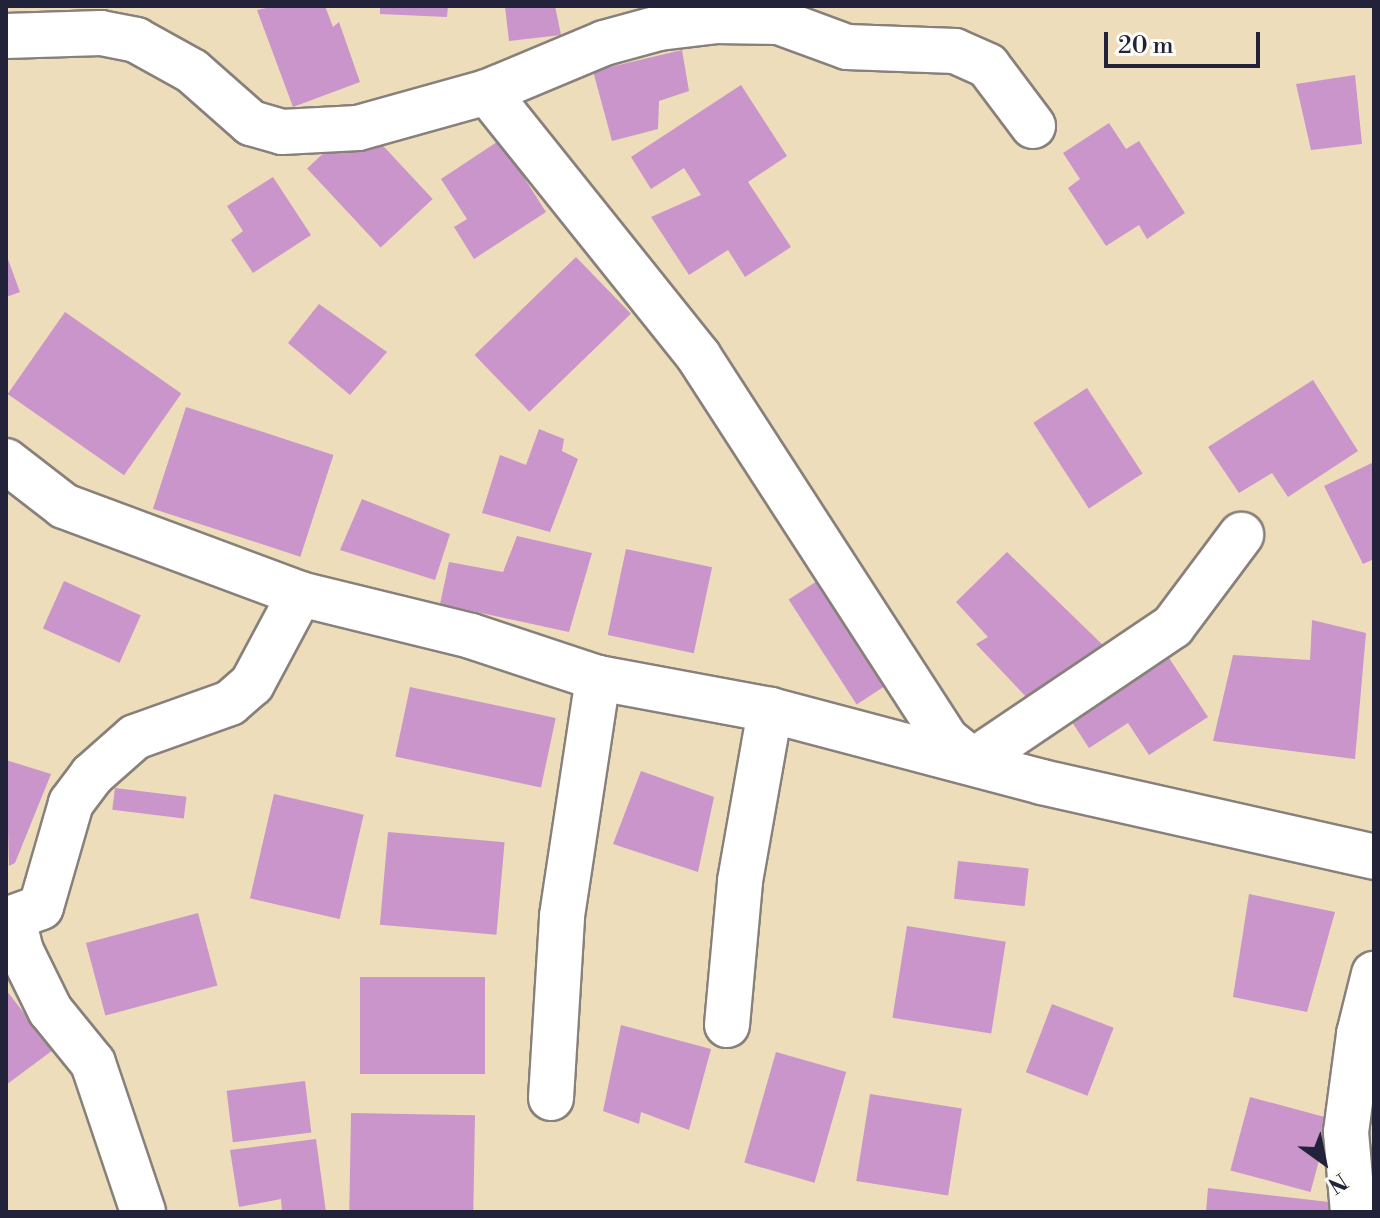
<!DOCTYPE html>
<html>
<head>
<meta charset="utf-8">
<style>
	body { margin:0 }
	#map { position:relative; width:1380px; height:1218px; overflow:hidden; background:#edddbb; font-family:"Libre Bodoni",serif }
	div>[style] { position:absolute }
	.building>* { inset:0; background:#c995cb; transform-origin:0 0 }
	.roads { filter:drop-shadow(2px 0 #88807b) drop-shadow(-2px 0 #88807b) drop-shadow(0 2px #88807b) drop-shadow(0 -2px #88807b) }
	.minor>* { height:44px; margin:-22px; padding:0 22px; transform-origin:22px; border-radius:22px; background:#fff }
	span { translate:-50% -50%; white-space:nowrap; text-align:center; line-height:1.15; -webkit-text-stroke:6px #fdfcf7; paint-order:stroke }
	.frame { position:absolute; inset:0; border:8px solid #22223b; pointer-events:none }
	.north { position:absolute; left:1284px; top:1122px; width:80px; height:80px; -webkit-text-stroke:6px #fdfcf7; paint-order:stroke; rotate:147deg; font-size:22px; font-weight:700; line-height:32px; text-align:center; color:#22223b }
	.north::after { content:''; display:block; margin:auto; width:28px; height:36px; background:#22223b; clip-path:polygon(50% 0,100% 100%,50% 72%,0 100%) }
	.scale { position:absolute; left:1104px; top:32px; width:156px; height:36px; box-sizing:border-box; border:4px solid #22223b; border-top:0; padding-left:10px; font-size:24px; line-height:28px; white-space:nowrap; color:#22223b; -webkit-text-stroke:6px #fdfcf7; paint-order:stroke }
</style>
</head>
<body>
<div id="map">
	<div class="building">
		<i style="clip-path:polygon(275px 6px,325px 6px,333px 27px,339px 22px,360px 82px,293px 107px,257px 10px)"></i>
		<i style="clip-path:polygon(380px 6px,448px 6px,447px 17px,380px 14px)"></i>
		<i style="clip-path:polygon(505px 6px,555px 6px,561px 35px,509px 41px)"></i>
		<i style="clip-path:polygon(682px 50px,689px 91px,659px 101px,658px 129px,612px 141px,593px 71px)"></i>
		<i style="clip-path:polygon(1355px 75px,1362px 144px,1311px 150px,1296px 84px)"></i>
		<i style="clip-path:polygon(741px 85px,787px 156px,748px 182px,791px 247px,745px 277px,728px 250px,689px 275px,651px 217px,701px 195px,684px 168px,651px 189px,631px 157px)"></i>
		<i style="left:359px;top:120px;width:108px;height:71px;rotate:47deg"></i>
		<i style="clip-path:polygon(1109px 123px,1126px 149px,1139px 141px,1185px 213px,1147px 239px,1139px 225px,1106px 246px,1068px 188px,1080px 179px,1063px 153px)"></i>
		<i style="clip-path:polygon(500px 140px,546px 212px,474px 259px,454px 227px,467px 219px,441px 179px)"></i>
		<i style="clip-path:polygon(273px 177px,311px 235px,253px 273px,231px 240px,243px 231px,227px 206px)"></i>
		<i style="clip-path:polygon(6px 254px,20px 292px,6px 297px)"></i>
		<i style="left:576px;top:257px;width:79px;height:141px;rotate:46deg"></i>
		<i style="clip-path:polygon(319px 304px,387px 352px,350px 395px,288px 343px)"></i>
		<i style="left:65px;top:312px;width:142px;height:100px;rotate:35deg"></i>
		<i style="clip-path:polygon(1313px 380px,1358px 451px,1288px 497px,1272px 473px,1239px 493px,1208px 447px)"></i>
		<i style="left:1087px;top:388px;width:102px;height:64px;rotate:57deg"></i>
		<i style="left:186px;top:407px;width:155px;height:107px;rotate:18deg"></i>
		<i style="clip-path:polygon(539px 429px,564px 439px,562px 451px,578px 459px,550px 532px,482px 513px,500px 455px,526px 465px)"></i>
		<i style="clip-path:polygon(1374px 462px,1374px 559px,1363px 564px,1324px 486px)"></i>
		<i style="clip-path:polygon(362px 499px,450px 534px,435px 580px,340px 550px)"></i>
		<i style="clip-path:polygon(517px 536px,592px 553px,569px 632px,440px 604px,449px 562px,503px 572px)"></i>
		<i style="left:626px;top:549px;width:88px;height:88px;rotate:12deg"></i>
		<i style="clip-path:polygon(1007px 552px,1109px 651px,1075px 683px,1066px 669px,1031px 702px,976px 644px,988px 637px,956px 602px)"></i>
		<i style="left:828px;top:574px;width:125px;height:47px;rotate:57deg"></i>
		<i style="left:64px;top:581px;width:84px;height:52px;rotate:24deg"></i>
		<i style="clip-path:polygon(1312px 620px,1366px 633px,1355px 759px,1213px 741px,1233px 655px,1310px 660px)"></i>
		<i style="clip-path:polygon(1165px 652px,1208px 717px,1149px 755px,1128px 723px,1089px 748px,1068px 716px)"></i>
		<i style="left:410px;top:687px;width:149px;height:71px;rotate:12deg"></i>
		<i style="clip-path:polygon(6px 760px,51px 774px,15px 863px,9px 866px)"></i>
		<i style="clip-path:polygon(641px 771px,714px 797px,698px 872px,613px 844px)"></i>
		<i style="left:115px;top:788px;width:72px;height:22px;rotate:7deg"></i>
		<i style="left:274px;top:794px;width:92px;height:107px;rotate:13deg"></i>
		<i style="left:388px;top:832px;width:117px;height:93px;rotate:5deg"></i>
		<i style="left:958px;top:861px;width:71px;height:38px;rotate:6deg"></i>
		<i style="clip-path:polygon(1249px 894px,1335px 912px,1307px 1012px,1233px 997px)"></i>
		<i style="left:198px;top:913px;width:75px;height:116px;rotate:75deg"></i>
		<i style="left:907px;top:926px;width:100px;height:93px;rotate:9deg"></i>
		<i style="left:360px;top:977px;width:125px;height:97px"></i>
		<i style="clip-path:polygon(6px 990px,53px 1050px,6px 1085px)"></i>
		<i style="left:1052px;top:1004px;width:66px;height:73px;rotate:21deg"></i>
		<i style="clip-path:polygon(621px 1025px,711px 1049px,689px 1130px,641px 1112px,639px 1124px,603px 1111px)"></i>
		<i style="left:776px;top:1052px;width:73px;height:115px;rotate:16deg"></i>
		<i style="left:305px;top:1081px;width:52px;height:79px;rotate:83deg"></i>
		<i style="left:870px;top:1094px;width:93px;height:88px;rotate:9deg"></i>
		<i style="left:1250px;top:1097px;width:83px;height:76px;rotate:15deg"></i>
		<i style="left:351px;top:1113px;width:124px;height:99px;rotate:1deg"></i>
		<i style="clip-path:polygon(316px 1139px,326px 1212px,282px 1212px,281px 1199px,239px 1207px,230px 1150px)"></i>
		<i style="clip-path:polygon(1208px 1188px,1329px 1202px,1328px 1212px,1206px 1212px)"></i>
	</div>
	<div class="roads">
		<div class="minor">
			<i style="left:6px;top:36px;width:95px;rotate:-1.8deg"></i>
			<i style="left:101px;top:33px;width:36px;rotate:11deg"></i>
			<i style="left:136px;top:40px;width:64px;rotate:29deg"></i>
			<i style="left:192px;top:71px;width:79px;rotate:41.4deg"></i>
			<i style="left:251px;top:123px;width:32px;rotate:16deg"></i>
			<i style="left:282px;top:132px;width:76px;rotate:-3deg"></i>
			<i style="left:358px;top:128px;width:134px;rotate:-15.6deg"></i>
			<i style="left:487px;top:92px;width:127px;rotate:-22.7deg"></i>
			<i style="left:604px;top:43px;width:57px;rotate:-15.3deg"></i>
			<i style="left:659px;top:28px;width:57px;rotate:-7deg"></i>
			<i style="left:716px;top:21px;width:63px;rotate:0.9deg"></i>
			<i style="left:779px;top:22px;width:72px;rotate:20.2deg"></i>
			<i style="left:847px;top:47px;width:108px;rotate:2.1deg"></i>
			<i style="left:955px;top:51px;width:36px;rotate:24deg"></i>
			<i style="left:988px;top:66px;width:75px;rotate:53.1deg"></i>
			<i style="left:487px;top:92px;width:339px;rotate:51.3deg"></i>
			<i style="left:699px;top:357px;width:456px;rotate:57.1deg"></i>
			<i style="left:947px;top:740px;width:33px;rotate:39deg"></i>
			<i style="left:6px;top:461px;width:73px;rotate:37.8deg"></i>
			<i style="left:64px;top:506px;width:252px;rotate:20.4deg"></i>
			<i style="left:300px;top:594px;width:176px;rotate:13.8deg"></i>
			<i style="left:471px;top:636px;width:134px;rotate:18.3deg"></i>
			<i style="left:598px;top:678px;width:175px;rotate:10.5deg"></i>
			<i style="left:770px;top:710px;width:281px;rotate:14.8deg"></i>
			<i style="left:1042px;top:782px;width:340px;rotate:12.7deg"></i>
			<i style="left:973px;top:761px;width:241px;rotate:-34deg"></i>
			<i style="left:1173px;top:626px;width:114px;rotate:-53.2deg"></i>
			<i style="left:13px;top:919px;width:33px;rotate:76deg"></i>
			<i style="left:21px;top:951px;width:66px;rotate:63.8deg"></i>
			<i style="left:50px;top:1010px;width:68px;rotate:50.9deg"></i>
			<i style="left:93px;top:1063px;width:157px;rotate:71.4deg"></i>
			<i style="left:6px;top:920px;width:37px;rotate:-20deg"></i>
			<i style="left:41px;top:907px;width:108px;rotate:-73.9deg"></i>
			<i style="left:71px;top:803px;width:35px;rotate:-53deg"></i>
			<i style="left:92px;top:775px;width:57px;rotate:-41.5deg"></i>
			<i style="left:135px;top:737px;width:101px;rotate:-19.7deg"></i>
			<i style="left:230px;top:703px;width:29px;rotate:-41deg"></i>
			<i style="left:252px;top:684px;width:102px;rotate:-61.9deg"></i>
			<i style="left:727px;top:1025px;width:145px;rotate:-84.8deg"></i>
			<i style="left:740px;top:881px;width:174px;rotate:-80deg"></i>
			<i style="left:551px;top:1098px;width:182px;rotate:-86.5deg"></i>
			<i style="left:562px;top:916px;width:241px;rotate:-81.4deg"></i>
			<i style="left:1353px;top:1212px;width:80px;rotate:-95deg"></i>
			<i style="left:1346px;top:1132px;width:99px;rotate:-82.4deg"></i>
			<i style="left:1359px;top:1034px;width:62px;rotate:-76deg"></i>
		</div>
	</div>
	<div class="frame"></div>
	<div class="north">N</div>
	<div class="scale">20 m</div>
</div>
</body>
</html>
